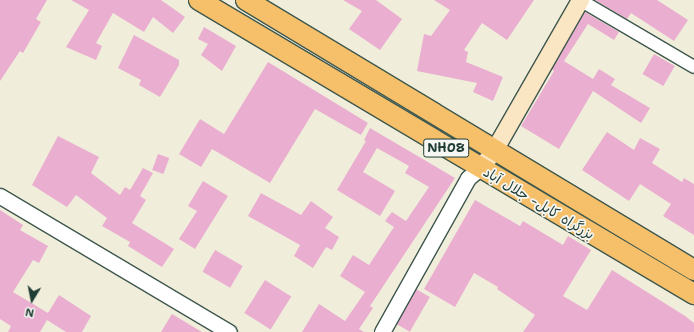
<!DOCTYPE html>
<html>
<head>
<meta charset="utf-8">
<style>
	body { margin:0 }
	#map { position:relative; width:694px; height:332px; overflow:hidden; background:#f0eddb; font-family:"Shantell Sans","Playpen Sans Arabic",sans-serif }
	div>[style] { position:absolute }
	.building>* { inset:0; background:#eaafd0; transform-origin:0 0 }
	.roads { filter:drop-shadow(1px 0 #3e574d) drop-shadow(-1px 0 #3e574d) drop-shadow(0 1px #3e574d) drop-shadow(0 -1px #3e574d) }
	.minor>* { height:12px; margin:-6px; padding:0 6px; transform-origin:6px; border-radius:6px; background:#fff }
	.tertiary>* { height:15px; margin:-7.5px; padding:0 7.5px; transform-origin:7.5px; border-radius:7.5px; background:#fff }
	.secondary>* { height:17px; margin:-8.5px; padding:0 8.5px; transform-origin:8.5px; border-radius:8.5px; background:#fbe6c4 }
	.trunk>* { height:20px; margin:-10px; padding:0 10px; transform-origin:10px; border-radius:10px; background:#f6c06b }
	span { translate:-50% -50%; white-space:nowrap; text-align:center; line-height:1.15; -webkit-text-stroke:3.5px #f6f6f2; paint-order:stroke }
	.shield-label span { padding:1px 3px; background:#f6f6f2; border:1px solid; border-radius:3px; -webkit-text-stroke-width:0 }
	.shield-label { font-size:13px; color:#1f3d34; font-weight:700 }
	.street-label { font-size:14px; color:#1f3d34 }
	.north { position:absolute; left:12px; top:280px; width:40px; height:40px; -webkit-text-stroke:3px #f6f6f2; paint-order:stroke; rotate:190deg; font-size:11px; font-weight:700; line-height:16px; text-align:center; color:#1f3d34 }
	.north::after { content:''; display:block; margin:auto; width:14px; height:18px; background:#1f3d34; clip-path:polygon(50% 0,100% 100%,50% 72%,0 100%) }
</style>
</head>
<body>
<div id="map">
	<div class="building">
		<i style="clip-path:polygon(0 0,47px 0,36px 19px,41px 22px,23px 53px,20px 51px,0 81px)"></i>
		<i style="clip-path:polygon(71px 0,161px 0,185px 17px,173px 33px,153px 17px,144px 32px,113px 13px,96px 43px,102px 46px,96px 60px,66px 47px,89px 10px)"></i>
		<i style="clip-path:polygon(343px 0,376px 0,402px 19px,380px 50px,349px 29px,362px 11px)"></i>
		<i style="clip-path:polygon(434px 0,534px 0,507px 40px,482px 23px,464px 50px,468px 52px,466px 62px,503px 77px,493px 101px,473px 92px,477px 83px,417px 71px,424px 34px,431px 36px,450px 10px)"></i>
		<i style="clip-path:polygon(595px 0,657px 0,688px 20px,674px 41px,631px 13px,627px 19px)"></i>
		<i style="clip-path:polygon(585px 12px,619px 32px,614px 40px,588px 24px,564px 61px,593px 79px,599px 69px,615px 79px,611px 85px,650px 108px,641px 123px,593px 91px,559px 149px,521px 126px,554px 71px,552px 69px)"></i>
		<i style="clip-path:polygon(204px 27px,236px 46px,222px 71px,201px 55px,208px 44px,198px 39px)"></i>
		<i style="clip-path:polygon(134px 35px,179px 60px,179px 65px,160px 97px,139px 85px,141px 80px,118px 68px)"></i>
		<i style="left:654px;top:54px;width:24px;height:23px;rotate:30deg"></i>
		<i style="clip-path:polygon(268px 62px,368px 123px,361px 135px,315px 109px,270px 183px,212px 149px,201px 167px,179px 154px,200px 119px,224px 134px)"></i>
		<i style="clip-path:polygon(370px 128px,455px 178px,370px 306px,373px 308px,359px 329px,364px 332px,302px 332px,319px 304px,345px 321px,365px 292px,340px 276px,353px 255px,369px 265px,394px 227px,385px 221px,392px 212px,406px 221px,429px 187px,405px 173px,409px 166px,377px 148px,363px 172px,395px 191px,380px 216px,337px 190px,366px 141px,364px 140px)"></i>
		<i style="clip-path:polygon(607px 132px,634px 150px,640px 138px,660px 149px,652px 163px,682px 182px,684px 178px,694px 184px,694px 235px,663px 216px,671px 204px,640px 184px,629px 201px,582px 170px)"></i>
		<i style="clip-path:polygon(58px 136px,99px 157px,91px 173px,120px 195px,125px 187px,130px 190px,143px 168px,153px 173px,140px 196px,146px 200px,132px 223px,174px 249px,162px 267px,128px 246px,130px 242px,102px 226px,107px 218px,76px 195px,67px 207px,32px 185px)"></i>
		<i style="left:158px;top:154px;width:12px;height:17px;rotate:20deg"></i>
		<i style="clip-path:polygon(203px 181px,228px 196px,195px 249px,179px 239px,197px 211px,188px 206px)"></i>
		<i style="clip-path:polygon(261px 193px,301px 215px,311px 201px,333px 217px,325px 228px,339px 237px,332px 250px,326px 247px,313px 268px,294px 256px,300px 245px,248px 216px)"></i>
		<i style="clip-path:polygon(475px 200px,520px 226px,523px 221px,563px 245px,568px 236px,591px 250px,563px 296px,587px 310px,612px 270px,685px 316px,694px 323px,694px 332px,523px 332px,535px 315px,497px 289px,498px 287px,474px 273px,455px 307px,424px 289px)"></i>
		<i style="clip-path:polygon(0 210px,23px 225px,20px 230px,48px 246px,39px 263px,33px 260px,13px 292px,48px 313px,59px 295px,91px 316px,82px 332px,66px 332px,47px 320px,40px 332px,8px 332px,11px 326px,0 319px)"></i>
		<i style="left:215px;top:250px;width:32px;height:25px;rotate:30deg"></i>
		<i style="left:265px;top:280px;width:31px;height:39px;rotate:32deg"></i>
		<i style="left:416px;top:289px;width:16px;height:40px;rotate:30deg"></i>
		<i style="clip-path:polygon(172px 314px,202px 332px,161px 332px)"></i>
	</div>
	<div class="roads">
		<div class="minor">
			<i style="left:580px;top:0;width:132px;rotate:30.4deg"></i>
		</div>
		<div class="tertiary">
			<i style="left:0;top:196px;width:266px;rotate:30.7deg"></i>
			<i style="left:382px;top:332px;width:176px;rotate:-60.8deg"></i>
			<i style="left:468px;top:178px;width:16px;rotate:-40deg"></i>
		</div>
		<div class="secondary">
			<i style="left:480px;top:168px;width:23px;rotate:-52deg"></i>
			<i style="left:494px;top:150px;width:173px;rotate:-60.2deg"></i>
		</div>
		<div class="trunk">
			<i style="left:199px;top:0;width:576px;rotate:30.71deg"></i>
			<i style="left:246px;top:0;width:523px;rotate:31.08deg"></i>
		</div>
	</div>
	<div class="shield-label">
		<span style="left:446px;top:148px">NH08</span>
	</div>
	<div class="street-label">
		<span style="left:539px;top:203px;rotate:31deg">بزرگراه کابل- جلال آباد</span>
	</div>
	<div class="north">N</div>
</div>
</body>
</html>
